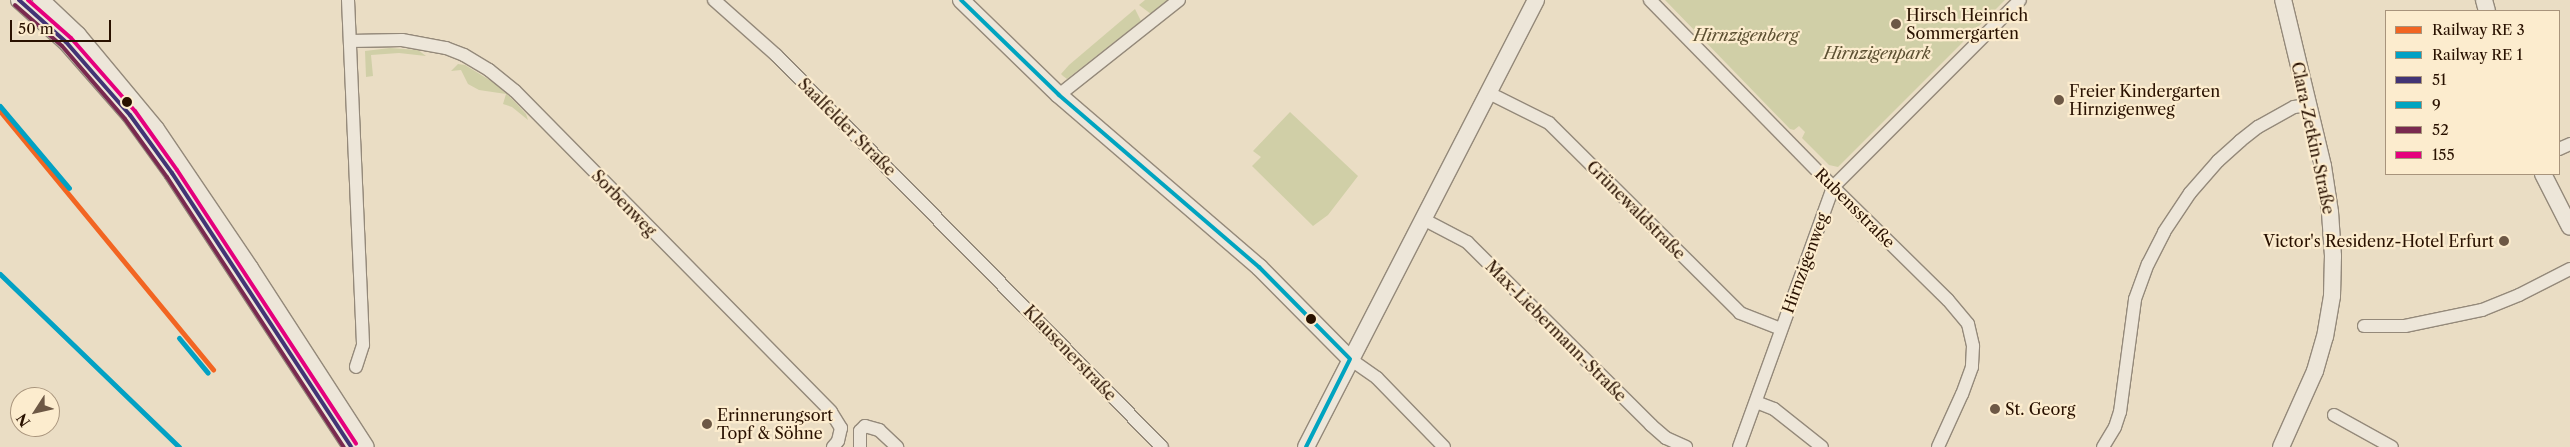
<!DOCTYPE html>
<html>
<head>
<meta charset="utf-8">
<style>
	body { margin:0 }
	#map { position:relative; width:2570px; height:447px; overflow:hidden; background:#eaddc4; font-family:"Libre Caslon Text",serif }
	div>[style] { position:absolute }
	.green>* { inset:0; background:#d0cfa7 }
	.roads { filter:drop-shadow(1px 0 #94897a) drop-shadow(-1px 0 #94897a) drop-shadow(0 1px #94897a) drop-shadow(0 -1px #94897a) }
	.street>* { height:12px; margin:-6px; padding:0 6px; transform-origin:6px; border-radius:6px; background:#ede6d9 }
	.secondary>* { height:16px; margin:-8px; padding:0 8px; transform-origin:8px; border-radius:8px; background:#ede6d9 }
	.bus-1>* { height:4px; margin:-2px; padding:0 2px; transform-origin:2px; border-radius:2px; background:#423475 }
	.bus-2>* { height:4px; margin:-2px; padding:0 2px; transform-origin:2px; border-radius:2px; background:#00a4c0 }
	.bus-3>* { height:4px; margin:-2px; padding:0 2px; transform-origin:2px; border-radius:2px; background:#79294f }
	.bus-4>* { height:4px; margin:-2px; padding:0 2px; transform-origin:2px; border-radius:2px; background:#e5007d }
	.rail-1>* { height:5px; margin:-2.5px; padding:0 2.5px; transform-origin:2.5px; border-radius:2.5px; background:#f26522 }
	.rail-2>* { height:5px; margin:-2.5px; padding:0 2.5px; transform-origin:2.5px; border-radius:2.5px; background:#02a1c4 }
	.dots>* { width:14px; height:14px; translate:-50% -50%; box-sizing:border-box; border:2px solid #fcecce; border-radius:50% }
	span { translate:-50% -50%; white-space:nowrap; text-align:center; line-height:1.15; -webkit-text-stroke:4.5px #fcecce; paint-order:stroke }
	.poi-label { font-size:16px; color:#291100 }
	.left { translate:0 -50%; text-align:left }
	.right { translate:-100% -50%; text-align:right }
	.park-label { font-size:16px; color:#5c5032; font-style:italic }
	.street-label { font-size:16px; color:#291100 }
	.legend { position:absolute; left:2385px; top:10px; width:175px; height:165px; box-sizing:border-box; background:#fcecce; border:1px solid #a8947c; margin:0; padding:6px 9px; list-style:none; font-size:15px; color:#291100 }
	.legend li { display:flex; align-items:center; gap:10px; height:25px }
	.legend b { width:25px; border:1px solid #a8947c }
	.north { position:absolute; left:10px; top:387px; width:50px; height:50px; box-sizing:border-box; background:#fcecce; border:1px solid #a8947c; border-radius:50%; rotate:235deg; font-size:14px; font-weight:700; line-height:20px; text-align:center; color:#291100 }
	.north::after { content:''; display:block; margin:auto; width:18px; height:22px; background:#6d5845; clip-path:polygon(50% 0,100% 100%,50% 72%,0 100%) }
	.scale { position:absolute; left:10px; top:20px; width:101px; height:22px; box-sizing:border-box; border:2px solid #291100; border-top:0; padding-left:6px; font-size:15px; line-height:18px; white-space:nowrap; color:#291100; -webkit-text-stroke:4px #fcecce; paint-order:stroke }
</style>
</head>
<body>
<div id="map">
	<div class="green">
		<i style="clip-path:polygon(1145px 0,1168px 0,1151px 14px,1139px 5px)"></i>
		<i style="clip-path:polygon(1665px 0,2005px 0,1838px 167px,1829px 165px,1802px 138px,1805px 132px,1799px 126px,1794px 130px,1790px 129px)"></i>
		<i style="clip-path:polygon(1135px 9px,1141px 21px,1067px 79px,1063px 76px,1061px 74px,1069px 65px)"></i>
		<i style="clip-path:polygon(390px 48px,418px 50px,426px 56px,399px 53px,371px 55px,373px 76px,366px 77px,365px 51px)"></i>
		<i style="clip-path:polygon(458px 64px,465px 65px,496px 84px,514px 101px,526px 114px,528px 120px,512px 107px,503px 104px,506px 94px,479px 90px,468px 84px,461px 70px,451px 71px)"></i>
		<i style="clip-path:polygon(1290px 112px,1358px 176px,1328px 215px,1313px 226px,1252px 166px,1261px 157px,1253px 151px)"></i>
	</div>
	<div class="roads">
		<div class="street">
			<i style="left:348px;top:0;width:345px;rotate:87.5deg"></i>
			<i style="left:363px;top:345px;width:23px;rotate:108deg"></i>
			<i style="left:714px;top:0;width:83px;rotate:41.6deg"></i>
			<i style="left:776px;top:55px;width:550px;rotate:45.44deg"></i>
			<i style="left:1650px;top:0;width:262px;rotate:45.6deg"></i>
			<i style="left:1833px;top:187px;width:161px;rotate:44.5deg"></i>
			<i style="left:1948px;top:300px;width:31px;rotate:50deg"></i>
			<i style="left:1968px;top:324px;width:23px;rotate:77deg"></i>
			<i style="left:1973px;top:346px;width:21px;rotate:93deg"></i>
			<i style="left:1972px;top:367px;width:29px;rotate:110deg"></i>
			<i style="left:1962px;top:394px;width:58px;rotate:114.4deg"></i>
			<i style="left:350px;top:41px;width:52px;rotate:-1.1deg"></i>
			<i style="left:402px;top:40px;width:45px;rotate:10.3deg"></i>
			<i style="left:446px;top:48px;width:19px;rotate:21deg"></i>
			<i style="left:464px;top:55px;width:29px;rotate:31deg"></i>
			<i style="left:489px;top:70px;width:33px;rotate:39deg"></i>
			<i style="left:515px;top:91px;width:450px;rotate:45.4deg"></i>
			<i style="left:831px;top:412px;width:19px;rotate:58deg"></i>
			<i style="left:841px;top:428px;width:13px;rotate:103deg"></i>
			<i style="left:838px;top:441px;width:8px;rotate:130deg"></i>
			<i style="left:1489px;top:93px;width:67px;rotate:26.6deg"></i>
			<i style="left:1549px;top:123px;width:269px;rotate:44.8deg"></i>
			<i style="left:1740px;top:313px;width:44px;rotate:21.3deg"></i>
			<i style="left:1059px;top:95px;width:153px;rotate:-38.4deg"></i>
			<i style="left:2559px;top:149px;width:12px;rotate:-24deg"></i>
			<i style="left:1423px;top:219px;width:50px;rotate:27.6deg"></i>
			<i style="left:1467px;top:242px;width:260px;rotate:44.8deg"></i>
			<i style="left:1651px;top:425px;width:20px;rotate:41deg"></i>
			<i style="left:1666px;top:438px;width:22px;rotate:24deg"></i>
			<i style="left:2364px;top:326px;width:41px"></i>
			<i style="left:2405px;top:326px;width:79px;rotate:-11.7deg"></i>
			<i style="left:2482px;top:310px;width:40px;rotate:-22deg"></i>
			<i style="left:2519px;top:295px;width:57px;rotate:-27deg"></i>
			<i style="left:1350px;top:359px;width:33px;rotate:35deg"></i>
			<i style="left:1377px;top:378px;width:96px;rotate:45.8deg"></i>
			<i style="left:1756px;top:402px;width:19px;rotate:21deg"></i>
			<i style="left:1774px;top:409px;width:61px;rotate:38.4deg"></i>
			<i style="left:2334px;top:415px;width:66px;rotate:28.9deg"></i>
			<i style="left:860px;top:447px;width:16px;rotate:-90deg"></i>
			<i style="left:860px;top:431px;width:7px;rotate:-45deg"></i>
			<i style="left:865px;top:426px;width:15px;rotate:16deg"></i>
			<i style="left:879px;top:430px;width:25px;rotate:43deg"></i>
			<i style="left:1739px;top:447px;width:276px;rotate:-70.1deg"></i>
			<i style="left:1833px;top:187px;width:264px;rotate:-45deg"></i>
			<i style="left:2103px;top:447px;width:23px;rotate:-59deg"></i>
			<i style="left:2115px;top:427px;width:16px;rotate:-72deg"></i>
			<i style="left:2120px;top:412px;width:114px;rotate:-82.4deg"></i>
			<i style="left:2135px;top:299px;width:37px;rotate:-70deg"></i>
			<i style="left:2148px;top:264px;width:36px;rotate:-63deg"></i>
			<i style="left:2164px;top:232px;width:47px;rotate:-56.3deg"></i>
			<i style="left:2190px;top:193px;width:43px;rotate:-48.8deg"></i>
			<i style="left:2218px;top:161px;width:30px;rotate:-42deg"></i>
			<i style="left:2240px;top:141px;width:23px;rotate:-38deg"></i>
			<i style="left:2258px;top:127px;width:41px;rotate:-29.1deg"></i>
			<i style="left:2294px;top:107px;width:15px;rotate:-8deg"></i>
		</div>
		<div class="secondary">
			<i style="left:19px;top:0;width:63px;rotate:41.8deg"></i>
			<i style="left:66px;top:42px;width:97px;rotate:48.8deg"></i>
			<i style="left:130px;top:115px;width:72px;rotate:54.1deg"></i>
			<i style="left:172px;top:173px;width:327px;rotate:56.8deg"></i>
			<i style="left:41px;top:0;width:51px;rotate:43.4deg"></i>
			<i style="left:78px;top:35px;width:122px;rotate:50.3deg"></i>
			<i style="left:156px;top:129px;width:168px;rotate:55.9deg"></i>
			<i style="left:250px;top:268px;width:213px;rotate:57.1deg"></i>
			<i style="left:961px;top:0;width:136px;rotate:44.1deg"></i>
			<i style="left:1059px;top:95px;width:264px;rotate:40.7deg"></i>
			<i style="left:1259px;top:267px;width:129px;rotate:45.3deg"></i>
			<i style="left:2484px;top:0;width:11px;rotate:75deg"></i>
			<i style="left:2543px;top:174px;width:59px;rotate:63deg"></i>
			<i style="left:1306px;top:447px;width:503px;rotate:-62.77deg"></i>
			<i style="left:2281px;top:447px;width:83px;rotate:-65.9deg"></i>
			<i style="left:2315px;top:371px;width:35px;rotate:-74deg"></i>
			<i style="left:2325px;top:337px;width:42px;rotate:-80.3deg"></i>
			<i style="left:2332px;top:296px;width:40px;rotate:-88.6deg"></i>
			<i style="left:2333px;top:256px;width:44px;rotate:-93.9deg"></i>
			<i style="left:2330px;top:212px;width:47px;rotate:-98.7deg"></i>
			<i style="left:2323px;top:166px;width:171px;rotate:-103.5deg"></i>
		</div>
	</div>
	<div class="bus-1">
		<i style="left:19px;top:0;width:63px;rotate:41.8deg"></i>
		<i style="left:66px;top:42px;width:97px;rotate:48.8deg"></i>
		<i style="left:130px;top:115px;width:72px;rotate:54.1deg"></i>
		<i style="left:172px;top:173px;width:327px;rotate:56.8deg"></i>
	</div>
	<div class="bus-2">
		<i style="left:961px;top:0;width:136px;rotate:44.1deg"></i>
		<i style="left:1059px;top:95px;width:264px;rotate:40.7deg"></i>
		<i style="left:1259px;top:267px;width:129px;rotate:45.3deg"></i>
		<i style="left:1306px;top:447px;width:98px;rotate:-63.4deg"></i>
	</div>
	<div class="bus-3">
		<i style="left:15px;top:5px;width:62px;rotate:41.1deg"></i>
		<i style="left:62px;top:46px;width:96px;rotate:49.2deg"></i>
		<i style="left:125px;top:119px;width:72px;rotate:54.1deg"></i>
		<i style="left:167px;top:177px;width:323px;rotate:56.8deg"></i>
	</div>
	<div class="bus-4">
		<i style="left:28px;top:0;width:57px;rotate:41.5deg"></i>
		<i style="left:71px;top:38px;width:97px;rotate:48.8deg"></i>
		<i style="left:135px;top:111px;width:72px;rotate:54.6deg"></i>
		<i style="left:177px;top:170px;width:327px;rotate:56.8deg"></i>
	</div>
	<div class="rail-1">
		<i style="left:0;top:111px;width:335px;rotate:50.5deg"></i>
	</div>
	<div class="rail-2">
		<i style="left:0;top:106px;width:107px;rotate:49.9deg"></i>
		<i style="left:0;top:274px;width:249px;rotate:44deg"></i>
		<i style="left:179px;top:338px;width:45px;rotate:50.4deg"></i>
	</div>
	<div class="dots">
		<i style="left:1896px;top:24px;background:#6d5845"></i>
		<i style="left:2059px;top:100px;background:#6d5845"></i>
		<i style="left:127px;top:102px;background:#291100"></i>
		<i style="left:2504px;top:241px;background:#6d5845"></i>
		<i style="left:1311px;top:319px;background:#291100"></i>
		<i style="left:1995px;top:409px;background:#6d5845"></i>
		<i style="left:707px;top:424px;background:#6d5845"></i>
	</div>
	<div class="poi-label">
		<span class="left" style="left:1906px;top:24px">Hirsch Heinrich<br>Sommergarten</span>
		<span class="left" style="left:2069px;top:100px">Freier Kindergarten<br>Hirnzigenweg</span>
		<span class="right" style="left:2494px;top:241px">Victor's Residenz-Hotel Erfurt</span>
		<span class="left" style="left:2005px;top:409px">St. Georg</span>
		<span class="left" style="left:717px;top:424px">Erinnerungsort<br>Topf &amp; Söhne</span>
	</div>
	<div class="park-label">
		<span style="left:1746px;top:35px">Hirnzigenberg</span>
		<span style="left:1877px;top:53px">Hirnzigenpark</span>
	</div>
	<div class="street-label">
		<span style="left:847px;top:127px;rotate:45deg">Saalfelder Straße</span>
		<span style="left:2313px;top:138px;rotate:78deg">Clara-Zetkin-Straße</span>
		<span style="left:624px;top:203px;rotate:46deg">Sorbenweg</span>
		<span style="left:1855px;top:208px;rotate:45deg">Rubensstraße</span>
		<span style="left:1636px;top:210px;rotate:45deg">Grünewaldstraße</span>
		<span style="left:1805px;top:263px;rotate:-70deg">Hirnzigenweg</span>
		<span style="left:1556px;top:331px;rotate:45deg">Max-Liebermann-Straße</span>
		<span style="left:1070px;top:353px;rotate:46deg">Klausenerstraße</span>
	</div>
	<ul class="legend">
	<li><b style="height:6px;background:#f26522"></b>Railway RE 3</li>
	<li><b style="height:6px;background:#02a1c4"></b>Railway RE 1</li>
	<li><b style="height:6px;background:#423475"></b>51</li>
	<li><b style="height:6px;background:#00a4c0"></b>9</li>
	<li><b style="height:6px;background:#79294f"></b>52</li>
	<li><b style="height:6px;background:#e5007d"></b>155</li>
	</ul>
	<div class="north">N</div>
	<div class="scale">50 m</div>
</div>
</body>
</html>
